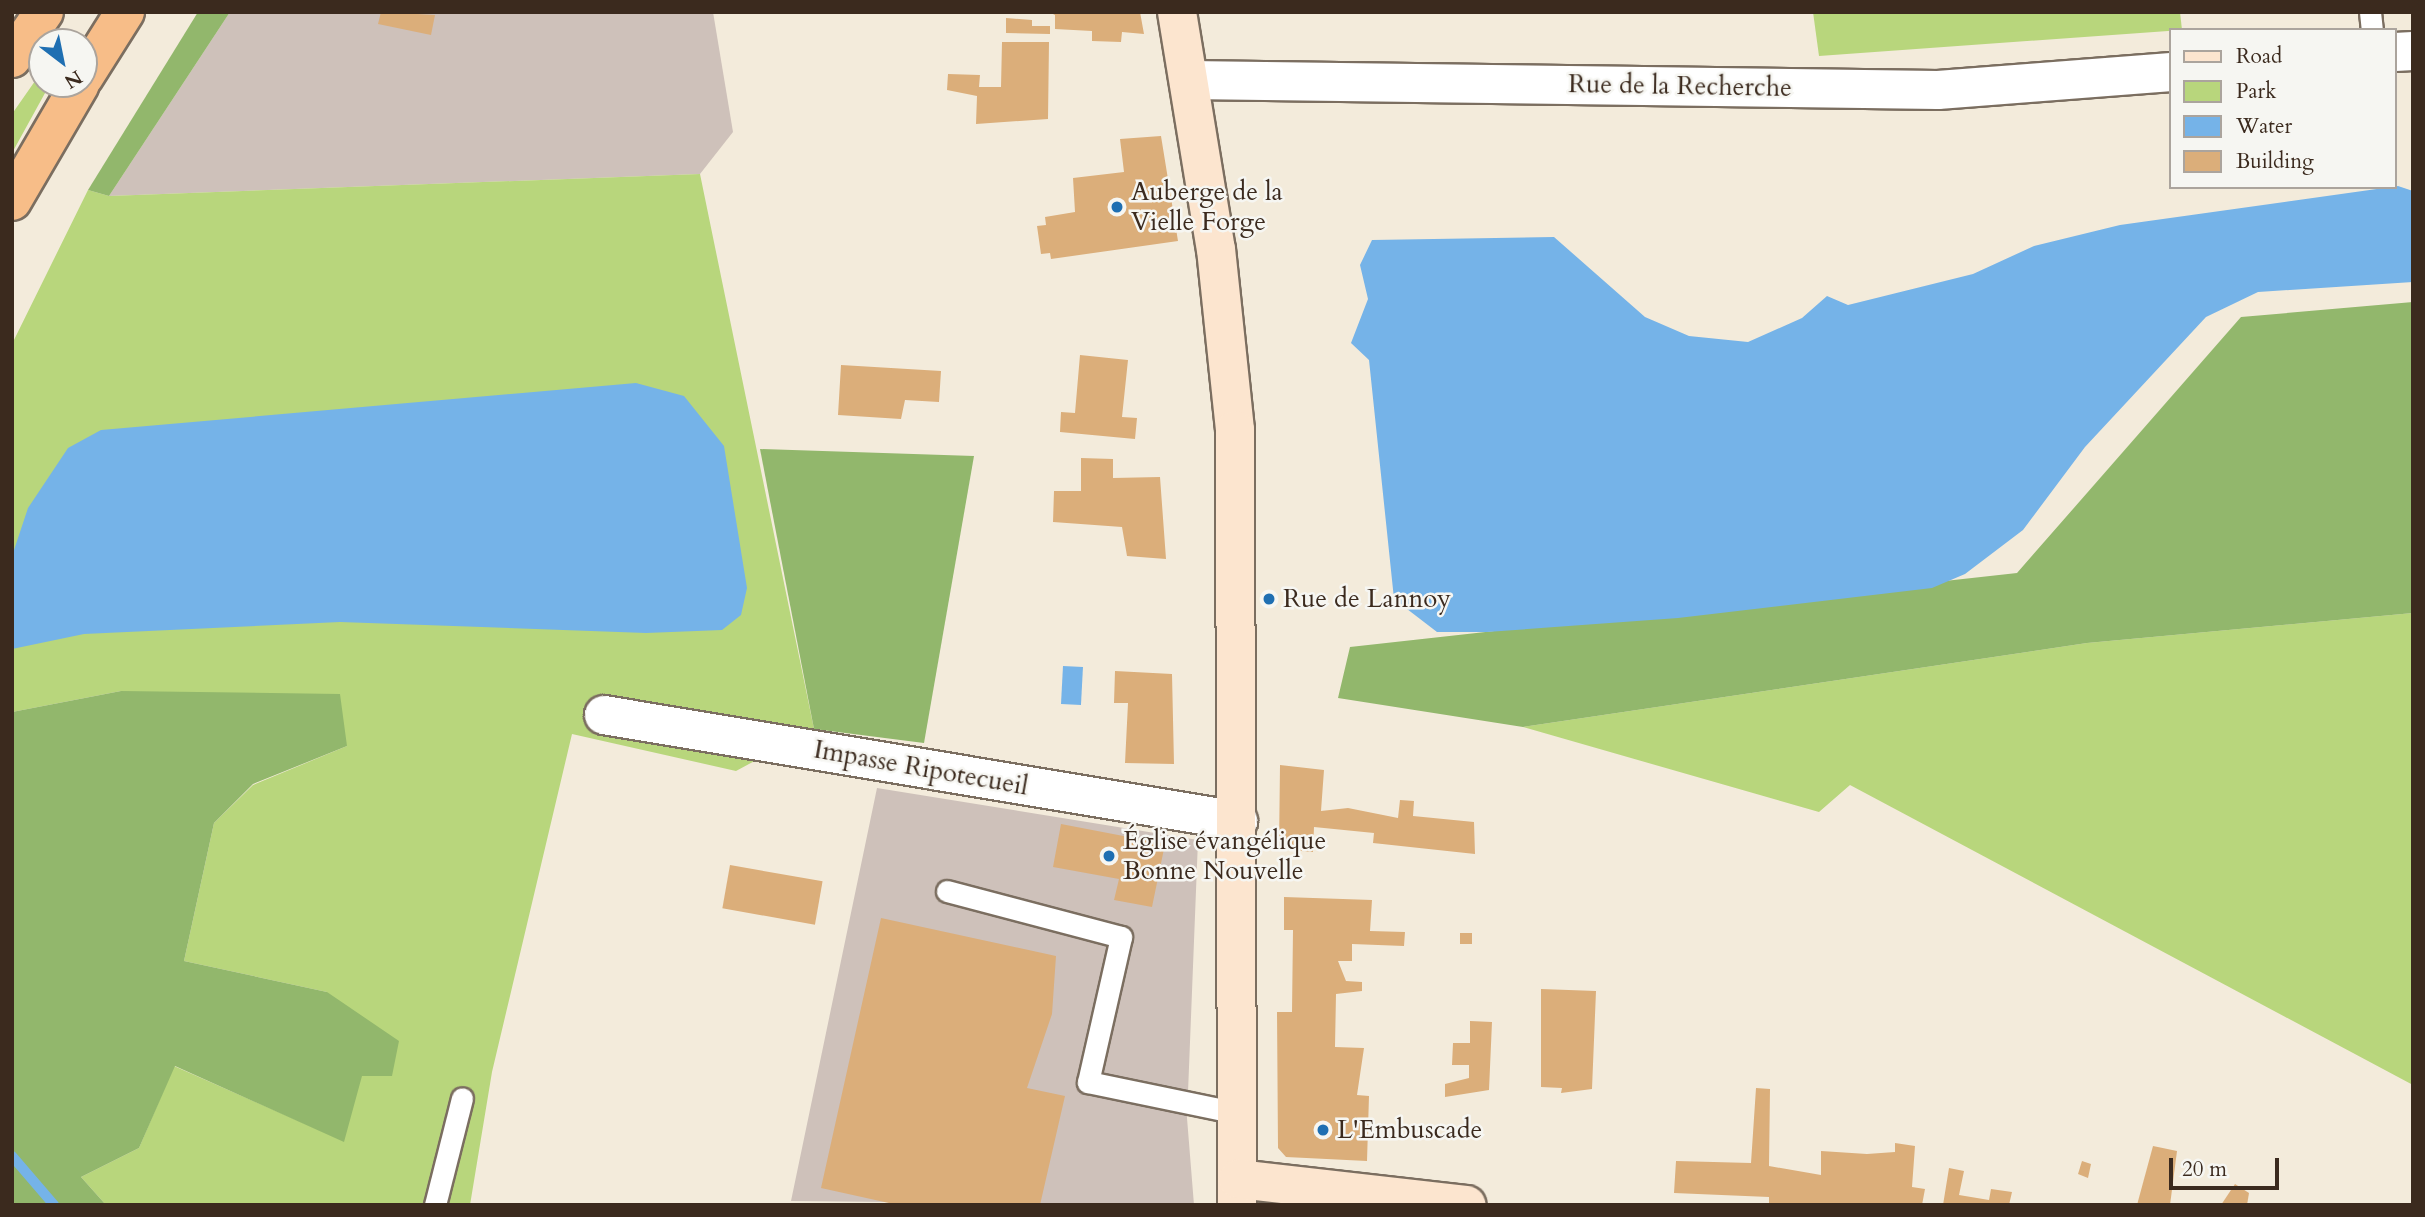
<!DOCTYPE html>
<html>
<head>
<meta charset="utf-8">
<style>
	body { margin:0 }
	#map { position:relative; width:2425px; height:1217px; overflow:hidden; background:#f3ebdb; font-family:Cardo,serif }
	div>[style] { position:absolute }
	.industrial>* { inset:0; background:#cec1ba }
	.green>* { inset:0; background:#b8d67c }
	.forest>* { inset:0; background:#92b76c }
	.water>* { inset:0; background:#75b3e8; transform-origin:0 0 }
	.stream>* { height:10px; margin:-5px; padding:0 5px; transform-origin:5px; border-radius:5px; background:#75b3e8 }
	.building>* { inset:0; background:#dbae7a; transform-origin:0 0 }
	.roads { filter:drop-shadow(2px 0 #7b6e60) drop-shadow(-2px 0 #7b6e60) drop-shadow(0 2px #7b6e60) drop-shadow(0 -2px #7b6e60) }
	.lane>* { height:21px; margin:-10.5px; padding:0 10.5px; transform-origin:10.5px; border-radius:10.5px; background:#fff }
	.street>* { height:38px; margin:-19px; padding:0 19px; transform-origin:19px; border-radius:19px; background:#fff }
	.secondary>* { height:38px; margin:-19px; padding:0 19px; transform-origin:19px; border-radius:19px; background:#fce5cf }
	.highway>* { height:38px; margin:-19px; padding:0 19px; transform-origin:19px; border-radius:19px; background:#f7bd88 }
	.dots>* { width:19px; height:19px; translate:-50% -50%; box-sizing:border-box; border:4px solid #f6f6f2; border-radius:50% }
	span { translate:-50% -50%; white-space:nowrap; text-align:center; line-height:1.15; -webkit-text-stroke:5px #f6f6f2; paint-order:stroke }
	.street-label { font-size:26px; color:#3b2a1e }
	.poi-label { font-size:26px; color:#3b2a1e }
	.left { translate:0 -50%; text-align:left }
	.frame { position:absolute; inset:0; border:14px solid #3b2a1e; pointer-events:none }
	.legend { position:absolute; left:2169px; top:28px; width:228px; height:161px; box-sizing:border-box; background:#f6f6f2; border:2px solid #aba49d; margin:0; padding:9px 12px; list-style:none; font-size:21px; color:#3b2a1e }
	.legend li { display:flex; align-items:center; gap:14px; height:35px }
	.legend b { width:35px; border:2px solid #aba49d }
	.north { position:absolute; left:28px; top:28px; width:70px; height:70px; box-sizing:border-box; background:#f6f6f2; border:2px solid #aba49d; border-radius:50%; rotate:148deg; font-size:19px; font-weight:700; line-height:28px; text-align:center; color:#3b2a1e }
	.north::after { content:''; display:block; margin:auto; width:24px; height:32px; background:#1f6fb2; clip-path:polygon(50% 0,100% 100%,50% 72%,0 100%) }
	.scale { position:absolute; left:2169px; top:1158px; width:110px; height:32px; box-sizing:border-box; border:4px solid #3b2a1e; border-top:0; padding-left:9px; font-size:21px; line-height:24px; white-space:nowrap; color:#3b2a1e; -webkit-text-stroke:5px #f6f6f2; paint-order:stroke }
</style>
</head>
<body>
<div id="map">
	<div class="industrial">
		<i style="clip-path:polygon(230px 12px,713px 12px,733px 132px,700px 174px,109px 196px)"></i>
		<i style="clip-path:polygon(877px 788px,1198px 840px,1187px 1118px,1194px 1205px,791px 1201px)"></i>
	</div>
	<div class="green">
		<i style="clip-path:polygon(1813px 12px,2180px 12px,2182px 30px,1819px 56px)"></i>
		<i style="clip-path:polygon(42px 71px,42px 84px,50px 84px,12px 153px,12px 114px)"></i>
		<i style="clip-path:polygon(700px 174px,814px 729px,736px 771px,572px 734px,492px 1072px,470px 1205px,106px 1205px,81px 1177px,139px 1148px,174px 1066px,344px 1141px,327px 992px,184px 961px,214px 823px,253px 785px,347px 746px,121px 691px,12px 712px,12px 344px,88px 190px,109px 196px)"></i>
		<i style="clip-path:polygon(2413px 613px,2413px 1085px,1850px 785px,1819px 812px,1523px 727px,2087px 643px)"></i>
	</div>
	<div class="forest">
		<i style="clip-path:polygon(198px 12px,230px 12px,109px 196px,88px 190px)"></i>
		<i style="clip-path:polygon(2413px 302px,2413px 613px,2087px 643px,1523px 727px,1338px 698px,1350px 647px,2017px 573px,2241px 317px)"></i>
		<i style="clip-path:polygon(760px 449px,974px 456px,924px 743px,814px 729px)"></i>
		<i style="clip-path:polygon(121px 691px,340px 694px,347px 746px,253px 784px,214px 823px,184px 961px,327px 992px,399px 1041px,392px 1076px,362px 1076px,344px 1142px,175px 1066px,139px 1148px,81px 1177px,106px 1205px,12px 1205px,12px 712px)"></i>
	</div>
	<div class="water">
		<i style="clip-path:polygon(2398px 186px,2413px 191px,2413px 282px,2258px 292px,2206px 317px,2085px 447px,2023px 530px,1965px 574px,1932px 588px,1678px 618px,1487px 632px,1437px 632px,1394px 599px,1369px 360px,1351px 343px,1368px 299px,1360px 265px,1372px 240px,1554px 237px,1645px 317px,1689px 336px,1748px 342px,1802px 318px,1827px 296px,1848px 305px,1973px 274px,2034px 246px,2120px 225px)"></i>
		<i style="clip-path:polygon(636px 383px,684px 396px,724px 446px,747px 588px,741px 615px,722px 630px,646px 633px,340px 622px,84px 634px,12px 649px,12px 556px,28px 508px,68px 448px,101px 430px)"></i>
		<i style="left:1063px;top:666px;width:20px;height:38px;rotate:3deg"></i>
	</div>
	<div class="stream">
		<i style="left:12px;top:1156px;width:65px;rotate:49.4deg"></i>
	</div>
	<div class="building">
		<i style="clip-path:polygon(381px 12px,435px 15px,431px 35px,378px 24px)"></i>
		<i style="clip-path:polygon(1049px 12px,1140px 12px,1144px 34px,1122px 32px,1121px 42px,1092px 41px,1092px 31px,1055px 29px,1055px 15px)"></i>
		<i style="clip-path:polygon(1006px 18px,1032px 20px,1032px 26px,1050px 26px,1050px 34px,1006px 33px)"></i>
		<i style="clip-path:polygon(1002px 42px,1049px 42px,1048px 119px,976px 124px,977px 96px,947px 90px,948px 74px,980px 75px,979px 87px,1001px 87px)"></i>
		<i style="clip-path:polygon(1161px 136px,1178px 241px,1051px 259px,1050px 253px,1041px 254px,1037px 226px,1046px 225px,1045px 217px,1075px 212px,1073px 178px,1124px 172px,1120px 139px)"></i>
		<i style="clip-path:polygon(1080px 355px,1128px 360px,1122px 417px,1137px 418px,1135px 439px,1060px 432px,1061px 412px,1075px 413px)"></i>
		<i style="clip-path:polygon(841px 365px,941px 371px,939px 402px,905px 400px,901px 419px,838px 415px)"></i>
		<i style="clip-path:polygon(1081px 458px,1113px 459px,1113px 478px,1160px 477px,1166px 559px,1127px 556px,1122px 527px,1053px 522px,1054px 491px,1081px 491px)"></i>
		<i style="clip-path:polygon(1115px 671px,1172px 674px,1174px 764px,1125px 763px,1128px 703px,1114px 703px)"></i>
		<i style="clip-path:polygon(1280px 765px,1324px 770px,1321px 811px,1348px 808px,1398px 818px,1400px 800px,1414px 801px,1413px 816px,1474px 822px,1475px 854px,1373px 843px,1374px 833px,1314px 827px,1313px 852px,1279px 849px)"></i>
		<i style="clip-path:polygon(1061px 824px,1165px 844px,1152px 907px,1114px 900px,1119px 879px,1053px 867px)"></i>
		<i style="left:730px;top:865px;width:94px;height:44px;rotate:10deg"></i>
		<i style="clip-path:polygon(1284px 897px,1372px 900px,1370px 931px,1405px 932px,1404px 946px,1352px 944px,1352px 961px,1338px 961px,1346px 981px,1362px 982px,1362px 991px,1336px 994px,1335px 1047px,1364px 1048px,1357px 1095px,1369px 1096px,1367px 1161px,1286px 1157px,1278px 1148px,1277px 1012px,1292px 1012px,1293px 930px,1284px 930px)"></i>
		<i style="clip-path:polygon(881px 918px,1056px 956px,1052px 1014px,1027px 1088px,1065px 1096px,1040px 1205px,898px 1205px,821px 1188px)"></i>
		<i style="left:1460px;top:933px;width:12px;height:11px"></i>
		<i style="clip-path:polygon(1541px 989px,1596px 991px,1592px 1089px,1561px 1093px,1562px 1088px,1541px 1087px)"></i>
		<i style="clip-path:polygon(1470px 1021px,1492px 1022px,1489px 1090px,1445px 1097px,1445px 1084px,1469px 1078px,1469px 1065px,1452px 1065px,1453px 1043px,1470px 1043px)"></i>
		<i style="clip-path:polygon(1756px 1088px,1770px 1089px,1769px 1166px,1821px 1175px,1821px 1151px,1867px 1154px,1895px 1152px,1895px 1143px,1915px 1146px,1912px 1187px,1925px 1189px,1922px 1205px,1769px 1205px,1769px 1197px,1674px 1193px,1676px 1161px,1751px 1163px)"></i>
		<i style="clip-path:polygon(2153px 1146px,2177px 1151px,2170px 1205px,2137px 1205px)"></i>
		<i style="clip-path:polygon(2082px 1161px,2091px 1164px,2088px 1178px,2078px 1174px)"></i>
		<i style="clip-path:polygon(1949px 1168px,1964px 1171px,1959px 1195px,1989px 1200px,1991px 1189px,2012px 1192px,2009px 1205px,1943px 1205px)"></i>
		<i style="clip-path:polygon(2235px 1184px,2249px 1193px,2247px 1205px,2221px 1205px)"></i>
	</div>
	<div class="roads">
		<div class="lane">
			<i style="left:2370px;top:12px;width:18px;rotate:84deg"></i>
			<i style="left:947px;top:891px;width:180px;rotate:14.8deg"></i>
			<i style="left:1121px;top:937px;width:149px;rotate:102.8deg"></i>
			<i style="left:1088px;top:1082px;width:153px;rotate:11.7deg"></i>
			<i style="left:435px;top:1205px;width:110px;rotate:-75.8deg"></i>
		</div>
		<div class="street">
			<i style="left:2395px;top:52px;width:18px;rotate:-3deg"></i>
			<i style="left:1189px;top:80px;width:749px;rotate:0.76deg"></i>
			<i style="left:1938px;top:90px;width:234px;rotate:-4.4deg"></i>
			<i style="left:604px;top:715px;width:643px;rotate:9.49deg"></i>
		</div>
		<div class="secondary">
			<i style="left:1177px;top:12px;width:240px;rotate:80.7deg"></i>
			<i style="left:1216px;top:249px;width:182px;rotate:84deg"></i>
			<i style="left:1235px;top:430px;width:775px;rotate:89.85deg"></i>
			<i style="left:1238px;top:1179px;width:230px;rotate:6.5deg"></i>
		</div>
		<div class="highway">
			<i style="left:12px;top:58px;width:56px;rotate:-55.2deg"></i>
			<i style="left:84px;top:77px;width:77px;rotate:-57.8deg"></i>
			<i style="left:12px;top:201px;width:135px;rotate:-59.8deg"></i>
		</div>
	</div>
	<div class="dots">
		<i style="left:1117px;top:207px;background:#1f6fb2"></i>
		<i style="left:1269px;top:599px;background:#1f6fb2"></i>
		<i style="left:1109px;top:856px;background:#1f6fb2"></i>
		<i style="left:1323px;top:1130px;background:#1f6fb2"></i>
	</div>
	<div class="street-label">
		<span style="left:1680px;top:86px;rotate:1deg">Rue de la Recherche</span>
		<span style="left:921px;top:768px;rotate:10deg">Impasse Ripotecueil</span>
	</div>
	<div class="poi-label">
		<span class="left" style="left:1131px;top:207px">Auberge de la<br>Vielle Forge</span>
		<span class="left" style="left:1283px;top:599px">Rue de Lannoy</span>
		<span class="left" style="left:1123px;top:856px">Église évangélique<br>Bonne Nouvelle</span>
		<span class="left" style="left:1337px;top:1130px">L'Embuscade</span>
	</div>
	<div class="frame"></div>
	<ul class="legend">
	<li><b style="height:9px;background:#fce5cf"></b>Road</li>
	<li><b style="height:19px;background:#b8d67c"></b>Park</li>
	<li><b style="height:19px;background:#75b3e8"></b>Water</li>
	<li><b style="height:19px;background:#dbae7a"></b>Building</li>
	</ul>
	<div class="north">N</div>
	<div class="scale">20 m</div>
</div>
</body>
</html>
